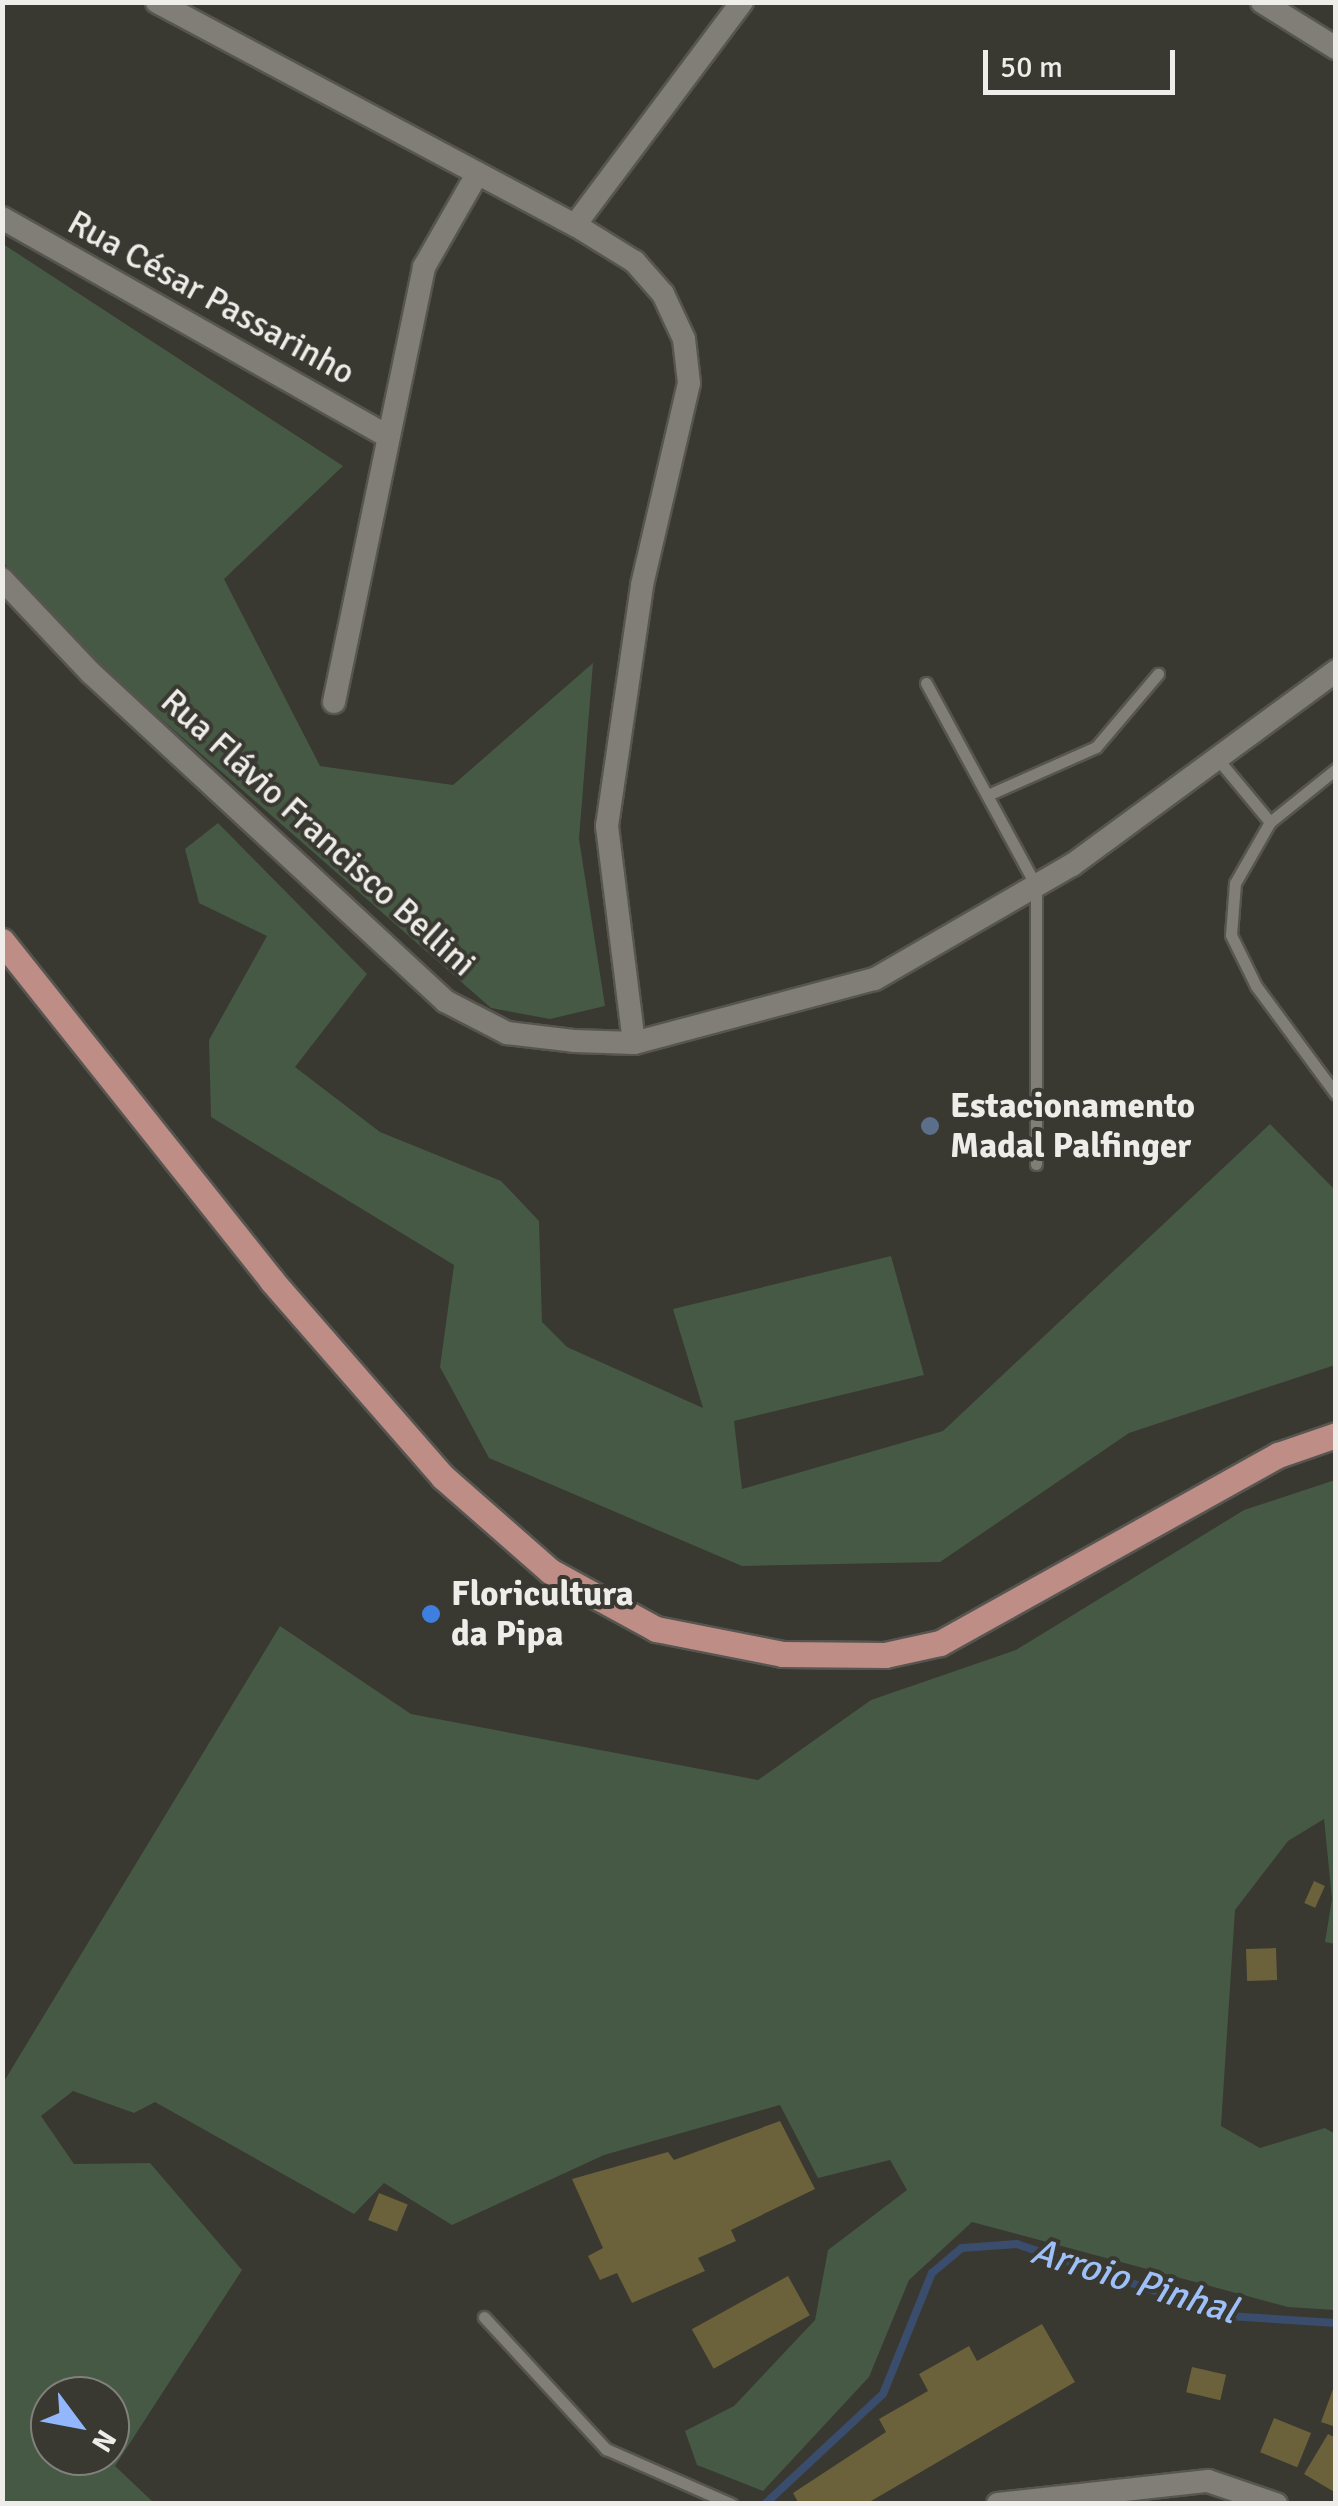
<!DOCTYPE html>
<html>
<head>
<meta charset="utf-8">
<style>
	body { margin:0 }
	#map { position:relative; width:1338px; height:2506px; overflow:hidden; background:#393831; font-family:Signika,sans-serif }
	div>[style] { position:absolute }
	.green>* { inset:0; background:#455945 }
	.stream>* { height:8px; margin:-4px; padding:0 4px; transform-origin:4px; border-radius:4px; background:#3a4d6d }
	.building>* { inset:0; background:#6b613a; transform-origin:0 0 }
	.roads { filter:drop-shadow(2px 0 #56554f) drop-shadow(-2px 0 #56554f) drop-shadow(0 2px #56554f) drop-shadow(0 -2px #56554f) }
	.lane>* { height:11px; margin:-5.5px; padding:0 5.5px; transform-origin:5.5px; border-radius:5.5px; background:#807e76 }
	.street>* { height:22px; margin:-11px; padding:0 11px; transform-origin:11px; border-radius:11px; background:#807e76 }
	.primary>* { height:25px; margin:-12.5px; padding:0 12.5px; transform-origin:12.5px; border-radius:12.5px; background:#be8d86 }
	.dots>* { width:28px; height:28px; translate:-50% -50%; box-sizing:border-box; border:5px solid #393831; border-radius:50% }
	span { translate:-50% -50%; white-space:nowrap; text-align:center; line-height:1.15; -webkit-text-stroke:8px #393831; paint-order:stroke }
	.street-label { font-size:35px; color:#eeede9 }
	.poi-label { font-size:35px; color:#eeede9; font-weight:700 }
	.left { translate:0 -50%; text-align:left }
	.water-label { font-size:38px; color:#9ec0f9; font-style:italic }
	.frame { position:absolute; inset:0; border:5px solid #eeede9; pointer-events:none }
	.north { position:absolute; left:30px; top:2376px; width:100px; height:100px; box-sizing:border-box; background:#393831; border:2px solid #81807b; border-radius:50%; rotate:122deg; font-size:28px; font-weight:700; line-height:40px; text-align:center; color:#eeede9 }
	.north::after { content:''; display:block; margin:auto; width:35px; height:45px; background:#92b7fd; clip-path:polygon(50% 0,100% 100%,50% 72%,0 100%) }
	.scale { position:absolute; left:983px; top:50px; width:192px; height:45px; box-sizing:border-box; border:5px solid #eeede9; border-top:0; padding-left:12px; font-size:30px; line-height:35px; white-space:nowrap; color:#eeede9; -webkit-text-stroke:8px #393831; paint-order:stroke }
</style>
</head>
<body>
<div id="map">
	<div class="green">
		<i style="clip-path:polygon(3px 244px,343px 466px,224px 579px,320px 766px,453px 785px,593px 663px,579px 839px,605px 1006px,550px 1019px,491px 1008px,95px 661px,3px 562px)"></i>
		<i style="clip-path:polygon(218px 823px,367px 974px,295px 1067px,380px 1132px,501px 1181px,539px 1221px,542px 1322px,567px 1347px,703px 1408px,673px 1309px,891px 1256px,924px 1375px,734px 1421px,742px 1489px,943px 1431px,1270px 1124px,1335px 1190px,1335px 1365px,1129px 1433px,940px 1562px,742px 1566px,489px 1458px,440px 1367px,454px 1265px,211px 1117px,209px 1040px,267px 936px,199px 903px,185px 849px)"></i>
		<i style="clip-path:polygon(evenodd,1335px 1480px,1335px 1944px,1325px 1942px,1332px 1899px,1324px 1819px,1288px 1841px,1235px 1910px,1221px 2126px,1260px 2148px,1325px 2128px,1335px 2134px,1335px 2310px,1288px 2307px,972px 2222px,909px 2280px,869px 2377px,763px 2491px,697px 2465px,685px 2431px,734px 2406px,815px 2320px,828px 2250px,907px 2190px,890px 2160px,818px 2178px,780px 2105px,604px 2155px,452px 2225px,384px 2183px,354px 2214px,155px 2102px,134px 2113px,73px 2091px,41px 2116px,74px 2164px,150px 2163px,242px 2270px,115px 2466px,154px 2503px,3px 2503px,3px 2083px,280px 1626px,411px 1714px,758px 1780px,871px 1700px,1016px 1650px,1244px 1510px,1335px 1480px,110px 2396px,110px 2456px,50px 2456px,50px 2396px,110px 2396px)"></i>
	</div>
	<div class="stream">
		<i style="left:765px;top:2504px;width:161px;rotate:-43deg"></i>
		<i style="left:883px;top:2394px;width:131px;rotate:-68deg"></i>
		<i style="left:932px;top:2273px;width:39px;rotate:-40deg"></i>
		<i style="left:962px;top:2248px;width:55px;rotate:-4.2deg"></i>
		<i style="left:1017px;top:2244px;width:223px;rotate:18.8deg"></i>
		<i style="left:1228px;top:2316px;width:108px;rotate:3.7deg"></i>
	</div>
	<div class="building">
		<i style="left:1314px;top:1881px;width:12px;height:24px;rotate:24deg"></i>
		<i style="left:1276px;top:1948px;width:32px;height:30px;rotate:88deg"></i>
		<i style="clip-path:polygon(780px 2121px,815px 2189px,731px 2230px,736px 2241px,698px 2258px,705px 2271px,632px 2303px,617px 2273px,600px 2280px,588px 2256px,603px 2248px,572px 2179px,668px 2152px,674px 2160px)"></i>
		<i style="left:379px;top:2193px;width:31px;height:29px;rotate:22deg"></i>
		<i style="left:788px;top:2276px;width:45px;height:110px;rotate:61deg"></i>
		<i style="clip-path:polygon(1042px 2324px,1075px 2382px,866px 2504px,799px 2504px,793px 2493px,886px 2432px,879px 2419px,928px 2391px,919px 2374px,969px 2346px,977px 2361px)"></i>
		<i style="left:1192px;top:2367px;width:35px;height:26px;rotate:13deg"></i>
		<i style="clip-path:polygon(1336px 2381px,1336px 2427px,1321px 2422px)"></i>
		<i style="left:1274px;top:2418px;width:40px;height:37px;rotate:22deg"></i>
		<i style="clip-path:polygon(1328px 2434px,1336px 2438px,1336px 2493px,1304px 2474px)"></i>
	</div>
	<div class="roads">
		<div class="lane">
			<i style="left:926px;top:683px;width:231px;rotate:61.5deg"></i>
			<i style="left:1036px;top:886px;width:278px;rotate:90deg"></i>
			<i style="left:1221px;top:763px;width:77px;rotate:50.3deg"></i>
			<i style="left:1336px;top:769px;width:85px;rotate:141.2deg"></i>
			<i style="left:1270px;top:822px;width:70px;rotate:119.8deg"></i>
			<i style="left:1235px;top:883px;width:52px;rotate:94.4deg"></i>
			<i style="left:1231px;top:935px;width:57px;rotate:63.9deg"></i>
			<i style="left:1256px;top:986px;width:134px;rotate:53.5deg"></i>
			<i style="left:990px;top:794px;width:116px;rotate:-23.9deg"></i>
			<i style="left:1096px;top:747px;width:96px;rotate:-49.7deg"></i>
			<i style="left:484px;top:2317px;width:180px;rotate:47.3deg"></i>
			<i style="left:606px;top:2449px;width:137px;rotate:23.7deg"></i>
		</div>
		<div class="street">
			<i style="left:157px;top:2px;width:474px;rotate:28.1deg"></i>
			<i style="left:1262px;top:2px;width:87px;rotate:31.9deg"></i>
			<i style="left:2px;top:218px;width:442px;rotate:29.5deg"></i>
			<i style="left:2px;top:579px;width:129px;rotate:46.6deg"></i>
			<i style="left:91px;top:673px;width:483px;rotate:42.8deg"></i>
			<i style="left:445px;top:1001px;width:70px;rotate:27.3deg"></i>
			<i style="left:507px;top:1033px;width:67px;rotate:6.8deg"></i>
			<i style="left:574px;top:1041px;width:60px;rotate:1.9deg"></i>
			<i style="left:634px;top:1043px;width:249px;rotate:-14.9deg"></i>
			<i style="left:875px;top:979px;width:228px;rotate:-30.1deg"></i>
			<i style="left:1072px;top:865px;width:328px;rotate:-36.3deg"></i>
			<i style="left:334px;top:702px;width:444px;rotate:-78.3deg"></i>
			<i style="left:424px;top:267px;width:103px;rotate:-60.2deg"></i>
			<i style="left:634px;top:1043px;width:219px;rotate:-97.1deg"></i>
			<i style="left:607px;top:826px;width:244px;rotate:-81.7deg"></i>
			<i style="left:642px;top:585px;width:207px;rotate:-76.9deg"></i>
			<i style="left:689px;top:383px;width:44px;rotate:-96.5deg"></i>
			<i style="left:684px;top:339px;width:50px;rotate:-115deg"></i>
			<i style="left:663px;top:294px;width:43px;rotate:-131.2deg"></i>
			<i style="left:635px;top:262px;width:70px;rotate:-148.3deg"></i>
			<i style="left:575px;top:225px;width:279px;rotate:-53.2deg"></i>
			<i style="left:998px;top:2504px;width:211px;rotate:-6.3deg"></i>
			<i style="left:1208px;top:2481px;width:72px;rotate:18.7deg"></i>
		</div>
		<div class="primary">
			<i style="left:2px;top:941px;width:434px;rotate:51.5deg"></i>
			<i style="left:272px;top:1281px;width:260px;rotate:48.9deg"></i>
			<i style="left:443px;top:1477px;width:142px;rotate:41.3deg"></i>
			<i style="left:550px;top:1571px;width:121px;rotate:28.7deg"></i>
			<i style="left:656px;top:1629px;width:128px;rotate:11.2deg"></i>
			<i style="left:782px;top:1654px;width:103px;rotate:0.6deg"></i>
			<i style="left:885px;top:1655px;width:56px;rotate:-12.3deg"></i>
			<i style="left:940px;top:1643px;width:387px;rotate:-29.1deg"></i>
			<i style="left:1278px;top:1455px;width:61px;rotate:-19deg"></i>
		</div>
	</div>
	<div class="dots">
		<i style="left:930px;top:1126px;background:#5c6f8a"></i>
		<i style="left:431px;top:1614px;background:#3f7fe0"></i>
	</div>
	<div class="street-label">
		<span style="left:211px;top:298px;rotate:29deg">Rua César Passarinho</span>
		<span style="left:318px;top:833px;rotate:42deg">Rua Flávio Francisco Bellini</span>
	</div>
	<div class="poi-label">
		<span class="left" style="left:950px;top:1126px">Estacionamento<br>Madal Palfinger</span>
		<span class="left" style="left:451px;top:1614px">Floricultura<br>da Pipa</span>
	</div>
	<div class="water-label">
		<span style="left:1134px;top:2281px;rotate:17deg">Arroio Pinhal</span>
	</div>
	<div class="frame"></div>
	<div class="north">N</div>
	<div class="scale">50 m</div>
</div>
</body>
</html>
